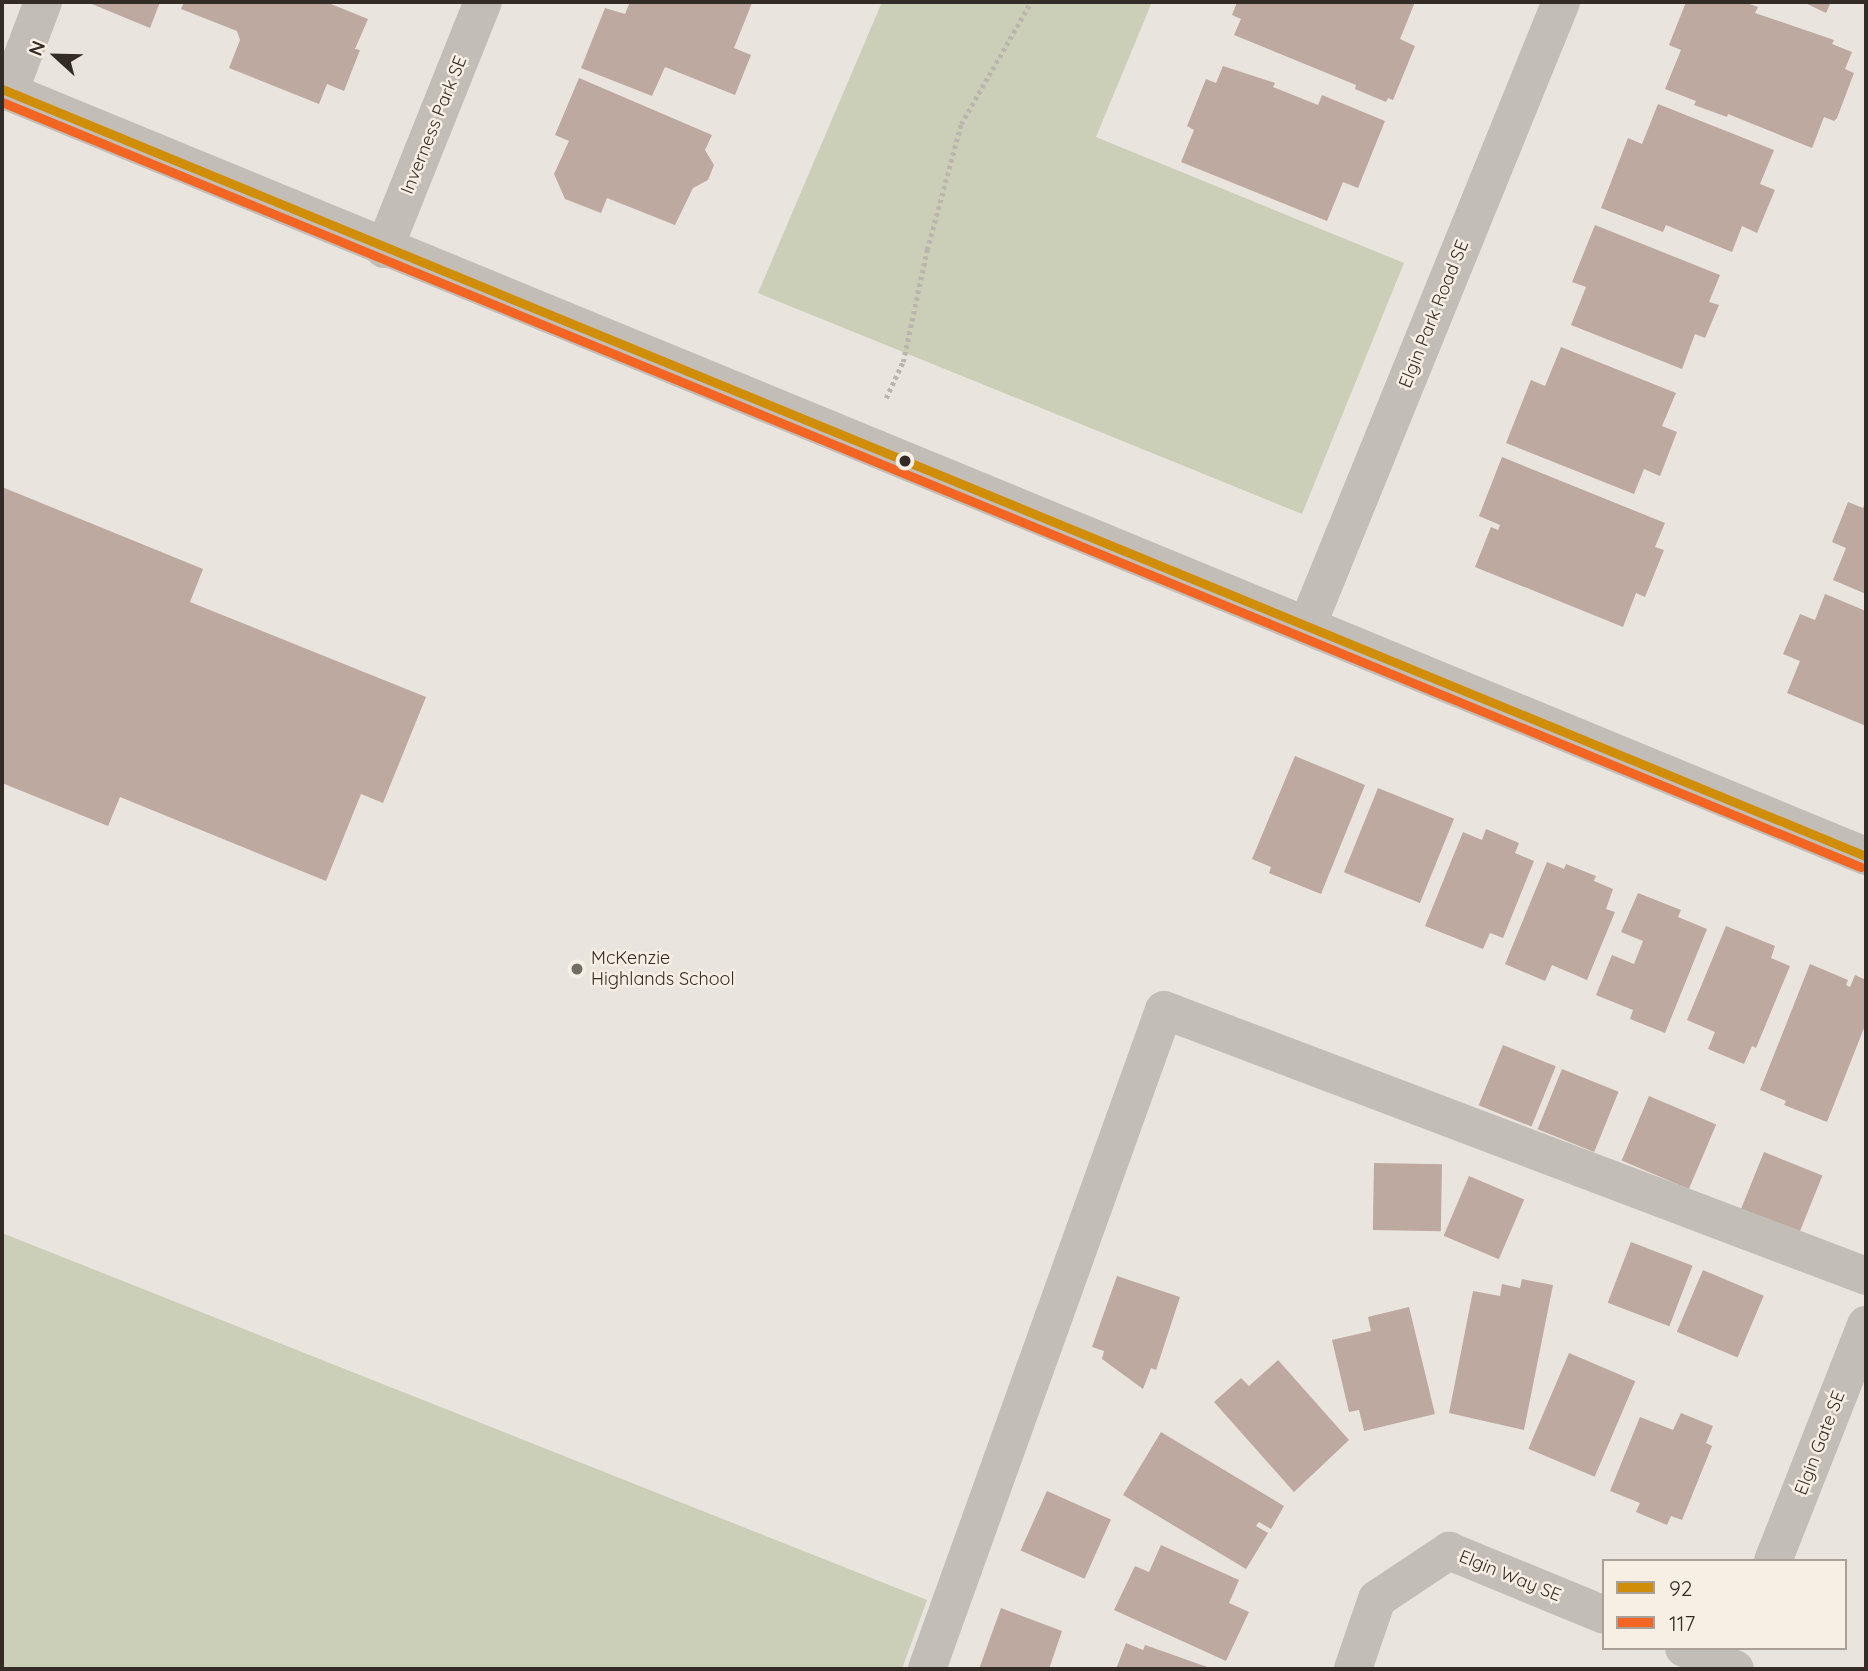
<!DOCTYPE html>
<html>
<head>
<meta charset="utf-8">
<style>
	body { margin:0 }
	#map { position:relative; width:1868px; height:1671px; overflow:hidden; background:#eae4de; font-family:Quicksand,sans-serif }
	div>[style] { position:absolute }
	.green>* { inset:0; background:#cbcfb8 }
	.building>* { inset:0; background:#bda9a0; transform-origin:0 0 }
	.path>* { height:4.5px; margin-top:-2.25px; transform-origin:0; background:repeating-linear-gradient(90deg,#bcb5af 0 3.5px,transparent 0 7px) }
	.minor>* { height:38px; margin:-19px; padding:0 19px; transform-origin:19px; border-radius:19px; background:#c3bdb7 }
	.bus-1>* { height:9px; margin:-4.5px; padding:0 4.5px; transform-origin:4.5px; border-radius:4.5px; background:#d08d08 }
	.bus-2>* { height:9px; margin:-4.5px; padding:0 4.5px; transform-origin:4.5px; border-radius:4.5px; background:#f26522 }
	.dots>* { width:19px; height:19px; translate:-50% -50%; box-sizing:border-box; border:4px solid #f8efe4; border-radius:50% }
	span { translate:-50% -50%; white-space:nowrap; text-align:center; line-height:1.15; -webkit-text-stroke:5px #f8efe4; paint-order:stroke }
	.street-label { font-size:18px; color:#332b26 }
	.poi-label { font-size:18px; color:#332b26 }
	.left { translate:0 -50%; text-align:left }
	.frame { position:absolute; inset:0; border:4px solid #332b26; pointer-events:none }
	.legend { position:absolute; left:1602px; top:1559px; width:245px; height:91px; box-sizing:border-box; background:#f8efe4; border:2px solid #a9a198; margin:0; padding:9px 12px; list-style:none; font-size:21px; color:#332b26 }
	.legend li { display:flex; align-items:center; gap:14px; height:35px }
	.legend b { width:35px; border:2px solid #a9a198 }
	.north { position:absolute; left:21px; top:21px; width:70px; height:70px; -webkit-text-stroke:5px #f8efe4; paint-order:stroke; rotate:292deg; font-size:19px; font-weight:700; line-height:28px; text-align:center; color:#332b26 }
	.north::after { content:''; display:block; margin:auto; width:24px; height:32px; background:#332b26; clip-path:polygon(50% 0,100% 100%,50% 72%,0 100%) }
</style>
</head>
<body>
<div id="map">
	<div class="green">
		<i style="clip-path:polygon(882px 2px,1152px 2px,1096px 137px,1404px 263px,1302px 514px,758px 293px)"></i>
		<i style="clip-path:polygon(2px 1233px,927px 1600px,902px 1669px,2px 1669px)"></i>
	</div>
	<div class="building">
		<i style="clip-path:polygon(87px 2px,160px 2px,150px 28px)"></i>
		<i style="clip-path:polygon(184px 2px,326px 2px,368px 19px,355px 49px,360px 50px,344px 91px,327px 84px,319px 104px,229px 68px,240px 40px,237px 31px,181px 9px)"></i>
		<i style="clip-path:polygon(630px 2px,752px 3px,734px 48px,751px 55px,735px 95px,665px 67px,652px 96px,581px 68px,605px 8px,625px 14px)"></i>
		<i style="clip-path:polygon(1237px 2px,1415px 2px,1400px 39px,1415px 46px,1393px 100px,1388px 98px,1386px 102px,1355px 89px,1356px 85px,1234px 35px,1241px 19px,1232px 15px)"></i>
		<i style="clip-path:polygon(1686px 2px,1744px 2px,1758px 7px,1755px 13px,1834px 40px,1832px 44px,1852px 52px,1845px 69px,1854px 73px,1837px 118px,1834px 121px,1824px 117px,1812px 148px,1728px 114px,1727px 117px,1694px 105px,1696px 101px,1665px 89px,1681px 50px,1669px 45px)"></i>
		<i style="clip-path:polygon(1803px 2px,1831px 2px,1826px 13px)"></i>
		<i style="clip-path:polygon(1223px 66px,1275px 83px,1273px 87px,1318px 105px,1322px 95px,1385px 121px,1358px 188px,1343px 182px,1327px 221px,1181px 162px,1194px 130px,1187px 126px,1206px 79px,1216px 83px)"></i>
		<i style="clip-path:polygon(579px 78px,712px 135px,705px 150px,714px 165px,708px 180px,693px 188px,675px 225px,607px 198px,601px 213px,565px 199px,554px 174px,569px 141px,555px 135px)"></i>
		<i style="clip-path:polygon(1658px 104px,1774px 150px,1760px 184px,1775px 190px,1757px 233px,1742px 226px,1732px 252px,1666px 225px,1663px 232px,1601px 208px,1628px 138px,1642px 144px)"></i>
		<i style="clip-path:polygon(1595px 225px,1720px 275px,1709px 302px,1719px 305px,1705px 338px,1695px 334px,1682px 369px,1571px 325px,1586px 287px,1572px 282px)"></i>
		<i style="clip-path:polygon(1561px 347px,1676px 393px,1662px 426px,1677px 432px,1660px 476px,1644px 469px,1634px 494px,1506px 443px,1531px 380px,1545px 386px)"></i>
		<i style="clip-path:polygon(1502px 457px,1665px 523px,1655px 547px,1664px 550px,1645px 597px,1636px 593px,1623px 627px,1475px 567px,1491px 527px,1498px 530px,1500px 525px,1479px 516px)"></i>
		<i style="clip-path:polygon(2px 487px,203px 569px,190px 602px,426px 697px,383px 803px,361px 794px,326px 881px,120px 797px,108px 826px,2px 783px)"></i>
		<i style="clip-path:polygon(1866px 500px,1866px 594px,1833px 580px,1846px 548px,1832px 542px,1848px 502px,1863px 508px)"></i>
		<i style="clip-path:polygon(1825px 594px,1866px 611px,1866px 726px,1787px 693px,1800px 661px,1783px 654px,1800px 614px,1815px 620px)"></i>
		<i style="clip-path:polygon(1295px 756px,1365px 785px,1321px 894px,1269px 873px,1271px 867px,1252px 859px)"></i>
		<i style="left:1378px;top:788px;width:82px;height:91px;rotate:22deg"></i>
		<i style="clip-path:polygon(1486px 829px,1519px 843px,1515px 853px,1534px 861px,1503px 938px,1490px 933px,1483px 949px,1425px 926px,1463px 832px,1482px 840px)"></i>
		<i style="clip-path:polygon(1547px 862px,1564px 869px,1566px 864px,1596px 876px,1594px 881px,1613px 889px,1606px 909px,1615px 912px,1587px 980px,1552px 965px,1545px 981px,1505px 964px)"></i>
		<i style="clip-path:polygon(1638px 893px,1681px 910px,1678px 917px,1707px 929px,1665px 1033px,1630px 1019px,1633px 1010px,1596px 995px,1612px 955px,1634px 964px,1643px 941px,1621px 932px)"></i>
		<i style="clip-path:polygon(1726px 926px,1775px 946px,1771px 958px,1790px 966px,1756px 1048px,1752px 1046px,1744px 1064px,1708px 1049px,1715px 1032px,1687px 1020px)"></i>
		<i style="clip-path:polygon(1810px 964px,1848px 980px,1846px 985px,1850px 987px,1855px 975px,1866px 980px,1866px 1023px,1827px 1122px,1784px 1105px,1786px 1101px,1760px 1090px)"></i>
		<i style="left:1503px;top:1045px;width:57px;height:65px;rotate:22deg"></i>
		<i style="left:1562px;top:1069px;width:61px;height:65px;rotate:22deg"></i>
		<i style="left:1649px;top:1096px;width:73px;height:70px;rotate:23deg"></i>
		<i style="left:1764px;top:1152px;width:63px;height:63px;rotate:22deg"></i>
		<i style="left:1374px;top:1163px;width:68px;height:67px;rotate:1deg"></i>
		<i style="left:1469px;top:1176px;width:60px;height:65px;rotate:23deg"></i>
		<i style="left:1631px;top:1242px;width:66px;height:65px;rotate:21deg"></i>
		<i style="left:1703px;top:1270px;width:66px;height:67px;rotate:23deg"></i>
		<i style="clip-path:polygon(1117px 1276px,1180px 1297px,1156px 1370px,1151px 1368px,1143px 1389px,1102px 1359px,1104px 1351px,1092px 1347px)"></i>
		<i style="clip-path:polygon(1522px 1279px,1553px 1285px,1524px 1430px,1449px 1413px,1473px 1291px,1500px 1296px,1502px 1284px,1520px 1288px)"></i>
		<i style="clip-path:polygon(1409px 1307px,1435px 1414px,1364px 1431px,1359px 1410px,1349px 1412px,1332px 1340px,1371px 1331px,1368px 1317px)"></i>
		<i style="left:1569px;top:1353px;width:72px;height:104px;rotate:23deg"></i>
		<i style="clip-path:polygon(1278px 1360px,1349px 1440px,1294px 1492px,1214px 1402px,1241px 1378px,1249px 1386px)"></i>
		<i style="clip-path:polygon(1681px 1413px,1713px 1426px,1706px 1443px,1712px 1446px,1682px 1520px,1671px 1516px,1667px 1525px,1636px 1512px,1640px 1503px,1610px 1491px,1640px 1417px,1673px 1430px)"></i>
		<i style="clip-path:polygon(1161px 1432px,1284px 1506px,1271px 1529px,1259px 1522px,1256px 1526px,1268px 1533px,1246px 1569px,1123px 1495px)"></i>
		<i style="left:1047px;top:1491px;width:70px;height:65px;rotate:24deg"></i>
		<i style="clip-path:polygon(1161px 1545px,1239px 1580px,1229px 1603px,1249px 1612px,1226px 1661px,1114px 1610px,1135px 1566px,1149px 1572px)"></i>
		<i style="clip-path:polygon(1001px 1608px,1062px 1631px,1049px 1669px,979px 1669px)"></i>
		<i style="clip-path:polygon(1126px 1643px,1143px 1650px,1145px 1645px,1213px 1669px,1116px 1669px)"></i>
	</div>
	<div class="path">
		<i style="left:886px;top:398px;width:40px;rotate:-65deg"></i>
		<i style="left:903px;top:362px;width:115px;rotate:-77.9deg"></i>
		<i style="left:927px;top:250px;width:131px;rotate:-74.9deg"></i>
		<i style="left:961px;top:124px;width:141px;rotate:-60.2deg"></i>
	</div>
	<div class="minor">
		<i style="left:2px;top:89px;width:2016px;rotate:22.37deg"></i>
		<i style="left:9px;top:92px;width:96px;rotate:-69.3deg"></i>
		<i style="left:384px;top:249px;width:266px;rotate:-68.2deg"></i>
		<i style="left:1307px;top:626px;width:674px;rotate:-67.85deg"></i>
		<i style="left:1773px;top:1561px;width:254px;rotate:-68.5deg"></i>
		<i style="left:1684px;top:1648px;width:55px;rotate:22.4deg"></i>
		<i style="left:927px;top:1669px;width:700px;rotate:-70.22deg"></i>
		<i style="left:1164px;top:1010px;width:751px;rotate:20.75deg"></i>
		<i style="left:1353px;top:1669px;width:74px;rotate:-71.1deg"></i>
		<i style="left:1377px;top:1599px;width:87px;rotate:-33.7deg"></i>
		<i style="left:1449px;top:1551px;width:168px;rotate:22.4deg"></i>
	</div>
	<div class="bus-1">
		<i style="left:2px;top:89px;width:2016px;rotate:22.37deg"></i>
	</div>
	<div class="bus-2">
		<i style="left:2px;top:102px;width:2010px;rotate:22.37deg"></i>
	</div>
	<div class="dots">
		<i style="left:905px;top:461px;background:#332b26"></i>
		<i style="left:577px;top:969px;background:#736c66"></i>
	</div>
	<div class="street-label">
		<span style="left:434px;top:125px;rotate:-68deg">Inverness Park SE</span>
		<span style="left:1434px;top:314px;rotate:-68deg">Elgin Park Road SE</span>
		<span style="left:1820px;top:1443px;rotate:-69deg">Elgin Gate SE</span>
		<span style="left:1510px;top:1576px;rotate:22deg">Elgin Way SE</span>
	</div>
	<div class="poi-label">
		<span class="left" style="left:591px;top:969px">McKenzie<br>Highlands School</span>
	</div>
	<div class="frame"></div>
	<ul class="legend">
	<li><b style="height:9px;background:#d08d08"></b>92</li>
	<li><b style="height:9px;background:#f26522"></b>117</li>
	</ul>
	<div class="north">N</div>
</div>
</body>
</html>
